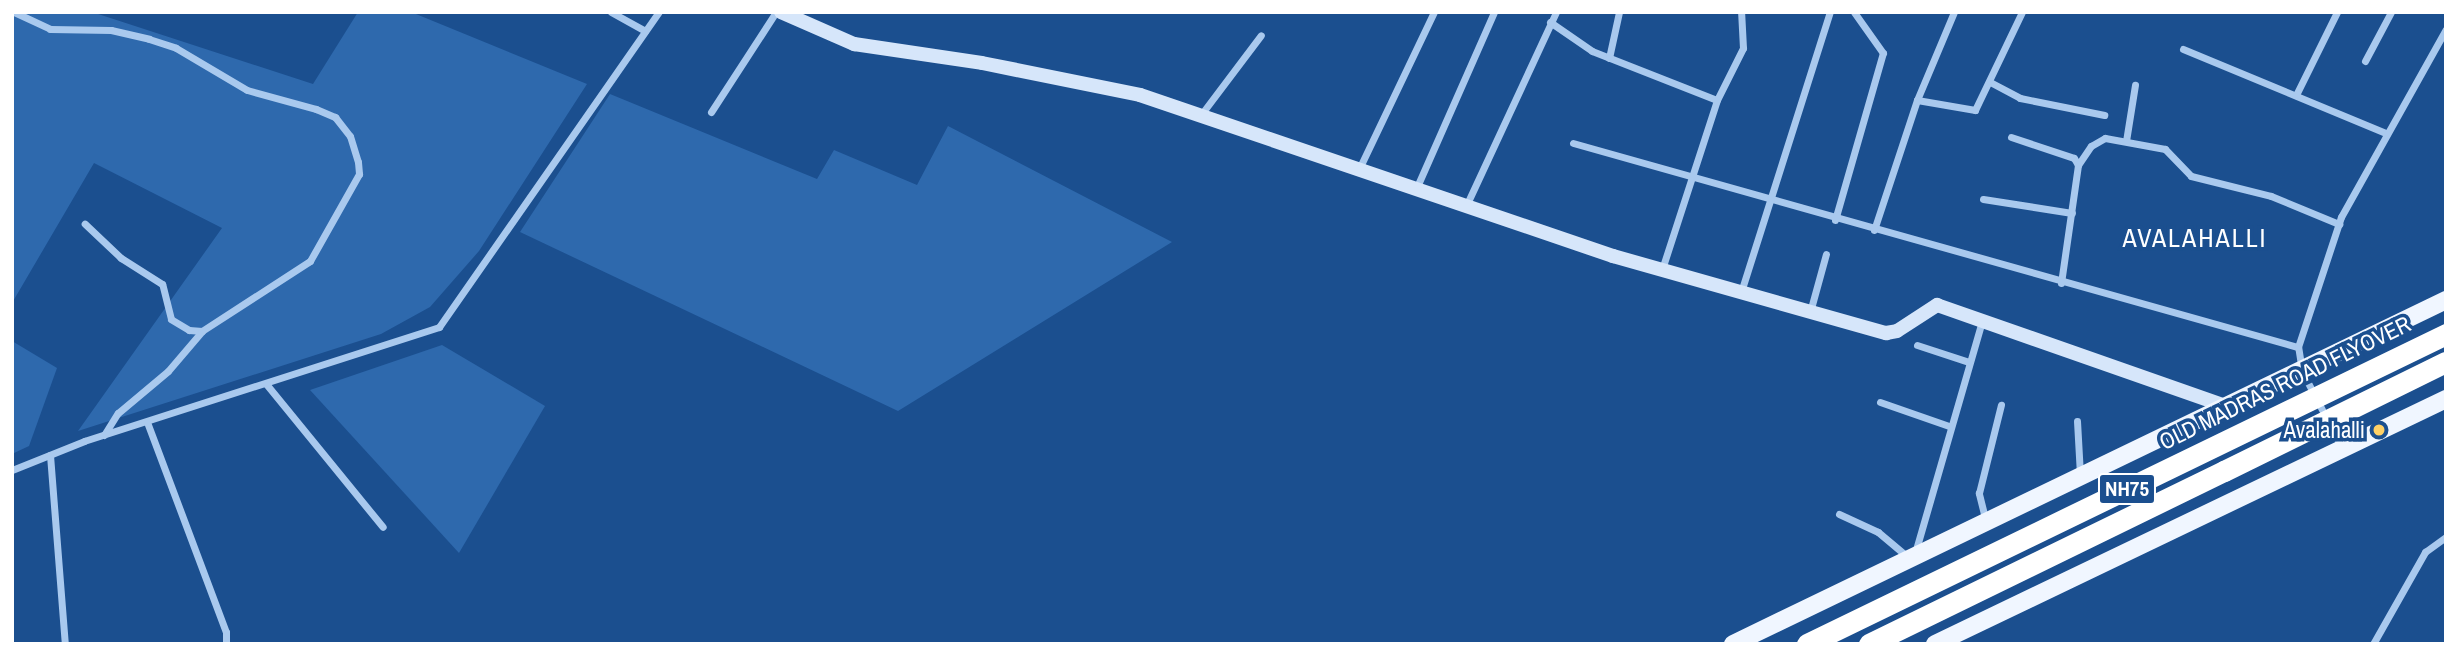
<!DOCTYPE html>
<html>
<head>
<meta charset="utf-8">
<style>
	body { margin:0 }
	#map { position:relative; width:2458px; height:656px; overflow:hidden; background:#1b4f8f; font-family:"Archivo Narrow",sans-serif }
	div>[style] { position:absolute }
	.green>* { inset:0; background:#2e69ad }
	.street>* { height:7px; margin:-3.5px; padding:0 3.5px; transform-origin:3.5px; border-radius:3.5px; background:#a9c9ee }
	.secondary>* { height:14px; margin:-7px; padding:0 7px; transform-origin:7px; border-radius:7px; background:#d6e6fa }
	.primary>* { height:18px; margin:-9px; padding:0 9px; transform-origin:9px; border-radius:9px; background:#f0f6ff }
	.highway>* { height:21px; margin:-10.5px; padding:0 10.5px; transform-origin:10.5px; border-radius:10.5px; background:#fff }
	.highway-bridge>* { height:21px; margin:-10.5px; padding:0 10.5px; transform-origin:10.5px; border-radius:10.5px; background:#fff }
	.dots>* { width:19px; height:19px; translate:-50% -50%; box-sizing:border-box; border:4px solid #1b4f8f; border-radius:50% }
	span { translate:-50% -50%; white-space:nowrap; text-align:center; line-height:1.15; -webkit-text-stroke:7px #1b4f8f; paint-order:stroke }
	.shield-label span { padding:2px 5px; background:#1b4f8f; border:2px solid; border-radius:5px; -webkit-text-stroke-width:0 }
	.shield-label { font-size:21px; color:#fff; font-weight:700 }
	.street-label { font-size:23px; color:#fff }
	.poi-label { font-size:23px; color:#fff }
	.right { translate:-100% -50%; text-align:right }
	.quarter-label { font-size:26px; color:#fff; letter-spacing:2px }
	.frame { position:absolute; inset:0; border:14px solid #fff; pointer-events:none }
</style>
</head>
<body>
<div id="map">
	<div class="green">
		<i style="clip-path:polygon(12px 12px,92px 12px,313px 84px,358px 12px,411px 12px,587px 84px,479px 251px,430px 307px,381px 334px,78px 431px,222px 228px,94px 163px,12px 303px)"></i>
		<i style="clip-path:polygon(610px 94px,817px 179px,834px 150px,917px 185px,948px 126px,1172px 242px,898px 411px,520px 232px)"></i>
		<i style="clip-path:polygon(12px 341px,57px 368px,29px 446px,12px 454px)"></i>
		<i style="clip-path:polygon(442px 345px,545px 406px,459px 553px,310px 390px)"></i>
	</div>
	<div class="street">
		<i style="left:14px;top:12px;width:40px;rotate:25deg"></i>
		<i style="left:50px;top:29px;width:61px;rotate:0.9deg"></i>
		<i style="left:111px;top:30px;width:39px;rotate:13deg"></i>
		<i style="left:149px;top:39px;width:28px;rotate:18deg"></i>
		<i style="left:176px;top:48px;width:82px;rotate:30.6deg"></i>
		<i style="left:247px;top:90px;width:72px;rotate:15.4deg"></i>
		<i style="left:316px;top:109px;width:21px;rotate:23deg"></i>
		<i style="left:335px;top:117px;width:24px;rotate:52deg"></i>
		<i style="left:350px;top:136px;width:27px;rotate:73deg"></i>
		<i style="left:358px;top:162px;width:12px;rotate:85deg"></i>
		<i style="left:359px;top:174px;width:100px;rotate:119.4deg"></i>
		<i style="left:310px;top:261px;width:129px;rotate:147.1deg"></i>
		<i style="left:202px;top:331px;width:13px;rotate:-176deg"></i>
		<i style="left:189px;top:330px;width:21px;rotate:-149deg"></i>
		<i style="left:171px;top:319px;width:36px;rotate:-104deg"></i>
		<i style="left:162px;top:284px;width:49px;rotate:-147.6deg"></i>
		<i style="left:121px;top:258px;width:50px;rotate:-136.6deg"></i>
		<i style="left:611px;top:12px;width:39px;rotate:29deg"></i>
		<i style="left:1550px;top:22px;width:51px;rotate:34.6deg"></i>
		<i style="left:1592px;top:51px;width:134px;rotate:21.4deg"></i>
		<i style="left:1717px;top:100px;width:178px;rotate:108deg"></i>
		<i style="left:2183px;top:49px;width:220px;rotate:22.5deg"></i>
		<i style="left:1609px;top:58px;width:47px;rotate:-77.7deg"></i>
		<i style="left:2365px;top:61px;width:55px;rotate:-62deg"></i>
		<i style="left:1990px;top:82px;width:34px;rotate:28deg"></i>
		<i style="left:2020px;top:98px;width:86px;rotate:11.4deg"></i>
		<i style="left:2296px;top:95px;width:93px;rotate:-63.7deg"></i>
		<i style="left:1717px;top:100px;width:58px;rotate:-63.4deg"></i>
		<i style="left:1743px;top:48px;width:36px;rotate:-93deg"></i>
		<i style="left:1917px;top:100px;width:59px;rotate:9.8deg"></i>
		<i style="left:1975px;top:110px;width:109px;rotate:-64.4deg"></i>
		<i style="left:711px;top:112px;width:119px;rotate:-57deg"></i>
		<i style="left:1200px;top:116px;width:101px;rotate:-53deg"></i>
		<i style="left:2011px;top:137px;width:66px;rotate:18.4deg"></i>
		<i style="left:2074px;top:158px;width:8px;rotate:60deg"></i>
		<i style="left:2126px;top:141px;width:57px;rotate:-80.9deg"></i>
		<i style="left:1573px;top:143px;width:753px;rotate:15.72deg"></i>
		<i style="left:1359px;top:169px;width:174px;rotate:-64.5deg"></i>
		<i style="left:1416px;top:189px;width:193px;rotate:-66.2deg"></i>
		<i style="left:1983px;top:199px;width:90px;rotate:8.9deg"></i>
		<i style="left:1466px;top:206px;width:214px;rotate:-65.1deg"></i>
		<i style="left:1835px;top:220px;width:174px;rotate:-74deg"></i>
		<i style="left:1883px;top:53px;width:50px;rotate:-125.3deg"></i>
		<i style="left:1874px;top:230px;width:137px;rotate:-71.7deg"></i>
		<i style="left:1917px;top:100px;width:95px;rotate:-67.2deg"></i>
		<i style="left:2061px;top:283px;width:119px;rotate:-81.8deg"></i>
		<i style="left:2078px;top:165px;width:23px;rotate:-56deg"></i>
		<i style="left:2091px;top:146px;width:16px;rotate:-30deg"></i>
		<i style="left:2105px;top:138px;width:61px;rotate:10.4deg"></i>
		<i style="left:2165px;top:149px;width:37px;rotate:46deg"></i>
		<i style="left:2191px;top:176px;width:82px;rotate:14deg"></i>
		<i style="left:2271px;top:196px;width:74px;rotate:22.4deg"></i>
		<i style="left:1741px;top:292px;width:294px;rotate:-72.4deg"></i>
		<i style="left:1810px;top:312px;width:60px;rotate:-74.6deg"></i>
		<i style="left:1917px;top:345px;width:55px;rotate:18.1deg"></i>
		<i style="left:267px;top:385px;width:183px;rotate:50.8deg"></i>
		<i style="left:1880px;top:402px;width:73px;rotate:19.2deg"></i>
		<i style="left:2077px;top:421px;width:53px;rotate:86.8deg"></i>
		<i style="left:147px;top:422px;width:224px;rotate:69.4deg"></i>
		<i style="left:226px;top:632px;width:12px;rotate:90deg"></i>
		<i style="left:104px;top:435px;width:26px;rotate:-58deg"></i>
		<i style="left:118px;top:413px;width:65px;rotate:-40deg"></i>
		<i style="left:168px;top:371px;width:52px;rotate:-49.6deg"></i>
		<i style="left:2342px;top:448px;width:87px;rotate:-117.5deg"></i>
		<i style="left:2302px;top:371px;width:24px;rotate:-99deg"></i>
		<i style="left:2298px;top:347px;width:137px;rotate:-71.7deg"></i>
		<i style="left:2341px;top:217px;width:215px;rotate:-60.8deg"></i>
		<i style="left:50px;top:455px;width:190px;rotate:85.5deg"></i>
		<i style="left:12px;top:470px;width:78px;rotate:-21.9deg"></i>
		<i style="left:84px;top:441px;width:373px;rotate:-17.8deg"></i>
		<i style="left:439px;top:327px;width:384px;rotate:-55.1deg"></i>
		<i style="left:1839px;top:514px;width:43px;rotate:24.8deg"></i>
		<i style="left:1878px;top:532px;width:40px;rotate:40deg"></i>
		<i style="left:1986px;top:522px;width:30px;rotate:-104deg"></i>
		<i style="left:1979px;top:493px;width:91px;rotate:-76deg"></i>
		<i style="left:1915px;top:553px;width:241px;rotate:-73.9deg"></i>
		<i style="left:2373px;top:644px;width:106px;rotate:-60.5deg"></i>
		<i style="left:2425px;top:552px;width:26px;rotate:-36deg"></i>
	</div>
	<div class="secondary">
		<i style="left:781px;top:12px;width:80px;rotate:23.7deg"></i>
		<i style="left:854px;top:44px;width:129px;rotate:8.4deg"></i>
		<i style="left:982px;top:63px;width:161px;rotate:11.4deg"></i>
		<i style="left:1140px;top:95px;width:500px;rotate:18.8deg"></i>
		<i style="left:1613px;top:256px;width:284px;rotate:15.8deg"></i>
		<i style="left:1886px;top:333px;width:11px;rotate:-10deg"></i>
		<i style="left:1897px;top:331px;width:48px;rotate:-33deg"></i>
		<i style="left:1937px;top:305px;width:309px;rotate:19.3deg"></i>
	</div>
	<div class="primary">
		<i style="left:1733px;top:644px;width:792px;rotate:-25.76deg"></i>
		<i style="left:1935px;top:644px;width:567px;rotate:-25.62deg"></i>
	</div>
	<div class="highway">
		<i style="left:1869px;top:644px;width:395px;rotate:-26deg"></i>
	</div>
	<div class="highway-bridge">
		<i style="left:2224px;top:471px;width:247px;rotate:-26.2deg"></i>
		<i style="left:1807px;top:644px;width:710px;rotate:-25.88deg"></i>
	</div>
	<div class="dots">
		<i style="left:2379px;top:430px;background:#ffd166"></i>
	</div>
	<div class="shield-label">
		<span style="left:2127px;top:489px">NH75</span>
	</div>
	<div class="street-label">
		<span style="left:2285px;top:383px;rotate:-26deg">OLD MADRAS ROAD FLYOVER</span>
	</div>
	<div class="poi-label">
		<span class="right" style="left:2365px;top:430px">Avalahalli</span>
	</div>
	<div class="quarter-label">
		<span style="left:2195px;top:238px">AVALAHALLI</span>
	</div>
	<div class="frame"></div>
</div>
</body>
</html>
